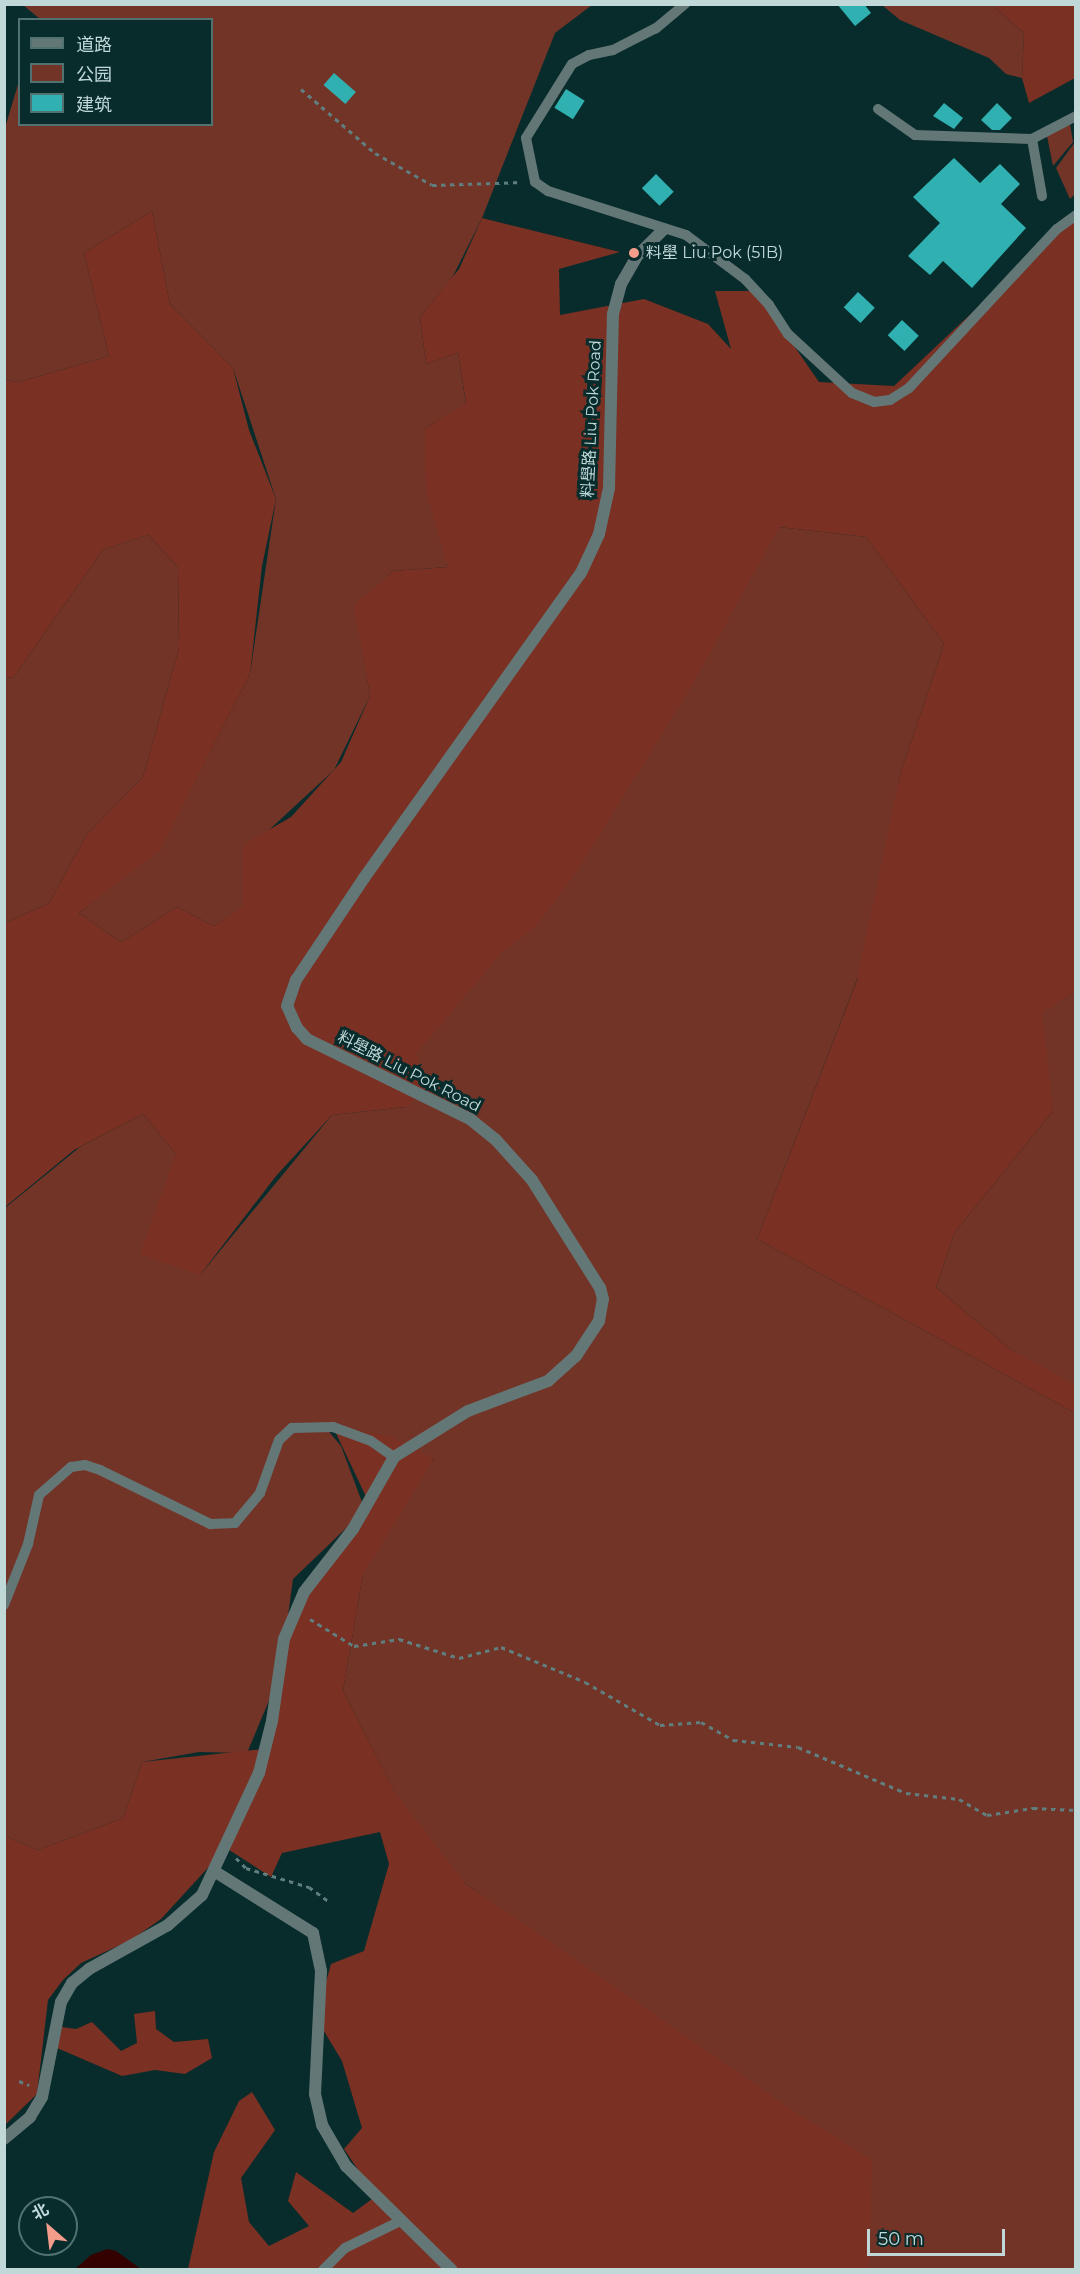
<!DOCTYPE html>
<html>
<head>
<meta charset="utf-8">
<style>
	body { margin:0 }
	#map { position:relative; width:1080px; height:2274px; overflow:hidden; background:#082c2c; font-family:Montserrat,"Noto Sans SC",sans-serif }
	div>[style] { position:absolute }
	.green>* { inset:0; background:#733428 }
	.forest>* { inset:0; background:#7a3022 }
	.water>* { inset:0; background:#340000 }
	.building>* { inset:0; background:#30b0b1; transform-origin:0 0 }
	.path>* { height:3px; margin-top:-1.5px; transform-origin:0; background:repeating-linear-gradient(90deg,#607e7e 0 4.5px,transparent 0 9px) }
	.service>* { height:10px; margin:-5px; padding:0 5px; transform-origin:5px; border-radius:5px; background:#647777 }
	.minor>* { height:12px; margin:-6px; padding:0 6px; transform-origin:6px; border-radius:6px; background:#647777 }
	.dots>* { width:16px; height:16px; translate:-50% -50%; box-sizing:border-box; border:3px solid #082c2c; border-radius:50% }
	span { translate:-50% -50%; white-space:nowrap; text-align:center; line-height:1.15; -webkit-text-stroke:6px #082c2c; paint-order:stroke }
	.poi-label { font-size:16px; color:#c1d8d8 }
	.left { translate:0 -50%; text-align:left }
	.street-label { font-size:16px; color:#c1d8d8 }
	.frame { position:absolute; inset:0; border:6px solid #c1d8d8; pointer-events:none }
	.legend { position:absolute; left:18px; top:18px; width:195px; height:108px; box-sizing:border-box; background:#082c2c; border:2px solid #527171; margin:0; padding:8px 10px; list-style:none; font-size:18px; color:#c1d8d8 }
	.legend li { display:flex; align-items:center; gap:12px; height:30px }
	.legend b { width:30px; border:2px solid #527171 }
	.north { position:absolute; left:18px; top:2196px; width:60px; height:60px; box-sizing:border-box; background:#082c2c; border:2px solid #527171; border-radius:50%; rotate:332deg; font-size:16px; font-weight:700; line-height:24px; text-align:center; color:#c1d8d8 }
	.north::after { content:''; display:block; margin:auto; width:21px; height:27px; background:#f49d8b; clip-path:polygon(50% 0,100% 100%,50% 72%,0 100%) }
	.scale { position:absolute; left:867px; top:2229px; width:138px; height:27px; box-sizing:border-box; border:3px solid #c1d8d8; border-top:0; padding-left:8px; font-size:18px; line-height:21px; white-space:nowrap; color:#c1d8d8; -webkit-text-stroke:4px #082c2c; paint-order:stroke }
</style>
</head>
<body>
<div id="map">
	<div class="green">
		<i style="clip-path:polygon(23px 5px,592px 5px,555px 33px,482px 218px,452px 278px,420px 317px,426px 364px,458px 353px,466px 404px,425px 428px,448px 567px,393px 571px,355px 605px,370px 696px,334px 770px,243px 854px,243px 907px,214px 926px,177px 907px,121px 942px,79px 913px,160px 849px,250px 674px,276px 499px,233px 368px,170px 304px,152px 211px,84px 253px,109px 356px,19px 382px,5px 380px,5px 128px,19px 81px,20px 124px,212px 124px,212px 20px,40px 19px)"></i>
		<i style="clip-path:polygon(882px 5px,992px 5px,1024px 33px,1022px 78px,1006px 74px,989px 58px,900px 20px)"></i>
		<i style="clip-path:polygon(1070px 124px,1073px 142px,1053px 166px,1047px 136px)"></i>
		<i style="clip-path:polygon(1075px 142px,1075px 194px,1070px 199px,1056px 168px)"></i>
		<i style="clip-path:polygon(779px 527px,866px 537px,944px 644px,901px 771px,866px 956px,757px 1239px,1075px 1413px,1075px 2269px,868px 2269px,738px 2077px,465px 1883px,404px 1810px,343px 1691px,365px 1562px,434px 1459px,325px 1427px,341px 1446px,365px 1510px,293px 1579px,280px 1674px,247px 1753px,199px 1752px,142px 1762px,123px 1818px,38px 1850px,5px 1836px,5px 1208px,80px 1147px,143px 1114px,181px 1160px,200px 1275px,332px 1115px,406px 1107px,309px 1029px)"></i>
		<i style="clip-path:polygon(148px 535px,178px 567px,179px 648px,143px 777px,87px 834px,49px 903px,5px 923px,4px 677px,13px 678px,103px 550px)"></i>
		<i style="clip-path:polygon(1075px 992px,1075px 1388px,1010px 1349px,936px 1287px,955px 1232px,1053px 1111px,1029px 1020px)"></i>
	</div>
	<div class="forest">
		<i style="clip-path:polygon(992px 5px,1075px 5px,1075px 78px,1029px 103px,1022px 78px,1024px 33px)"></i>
		<i style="clip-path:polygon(152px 211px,170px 304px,233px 368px,249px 430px,276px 499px,262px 566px,250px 674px,160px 850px,79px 913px,121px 942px,177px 907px,214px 926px,242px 907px,243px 845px,291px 817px,341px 762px,370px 696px,354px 605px,393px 571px,448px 567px,426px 492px,425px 428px,466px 403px,458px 353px,426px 364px,420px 317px,459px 269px,482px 218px,620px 252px,559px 269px,560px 315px,644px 299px,708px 324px,731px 349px,715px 291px,756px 291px,819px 382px,894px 386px,1075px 216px,1075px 992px,1042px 1013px,1053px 1111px,955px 1232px,936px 1287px,1010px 1349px,1075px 1385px,1075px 1413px,757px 1239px,857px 980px,901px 771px,944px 644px,866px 537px,779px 527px,691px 687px,577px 871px,535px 927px,502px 952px,416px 1054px,430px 1085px,406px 1107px,332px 1115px,276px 1176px,200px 1275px,140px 1254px,176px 1154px,143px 1114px,74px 1150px,5px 1207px,5px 923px,49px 903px,87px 834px,143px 777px,179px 648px,178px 567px,148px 535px,103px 550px,13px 678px,5px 677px,5px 380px,19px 382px,109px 356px,84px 253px)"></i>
		<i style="clip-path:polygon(333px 1427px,389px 1436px,434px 1459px,363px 1574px,343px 1691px,396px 1794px,465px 1883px,792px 2110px,872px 2160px,869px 2269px,188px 2269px,214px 2152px,239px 2101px,252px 2092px,275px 2130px,241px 2178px,249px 2222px,269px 2246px,309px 2226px,288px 2201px,296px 2172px,353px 2213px,376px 2196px,344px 2149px,362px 2128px,342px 2061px,316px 2018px,331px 1964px,364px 1951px,389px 1864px,380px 1832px,282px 1853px,271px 1877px,226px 1848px,161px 1919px,131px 1940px,81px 1963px,63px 1980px,48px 2000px,37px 2094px,5px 2125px,5px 1836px,38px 1850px,123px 1818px,142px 1762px,264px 1749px,284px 1639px,304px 1592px,369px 1503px)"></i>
		<i style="clip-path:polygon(155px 2011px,156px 2029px,174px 2042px,208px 2039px,212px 2058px,185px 2074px,155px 2070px,122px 2076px,57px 2048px,62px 2027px,76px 2029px,92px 2022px,121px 2051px,137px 2043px,134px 2014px)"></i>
	</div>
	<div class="water">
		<i style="clip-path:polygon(107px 2249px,116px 2251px,141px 2269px,75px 2269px,91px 2255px)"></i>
	</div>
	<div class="building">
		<i style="clip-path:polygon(837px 4px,864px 4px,871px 13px,855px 26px)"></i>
		<i style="left:334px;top:73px;width:29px;height:16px;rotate:41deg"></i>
		<i style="left:566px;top:89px;width:22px;height:22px;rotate:32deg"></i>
		<i style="clip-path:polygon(944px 103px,963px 118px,954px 129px,933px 116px)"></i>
		<i style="clip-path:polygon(997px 103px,1012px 118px,1000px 130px,992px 130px,981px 120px)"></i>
		<i style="clip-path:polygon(954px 158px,980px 183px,1000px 164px,1020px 184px,1001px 204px,1026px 228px,972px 288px,943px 261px,930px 275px,908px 256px,940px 223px,913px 197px)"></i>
		<i style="left:656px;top:174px;width:25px;height:20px;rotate:45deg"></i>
		<i style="left:858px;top:292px;width:23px;height:21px;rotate:43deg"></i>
		<i style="left:902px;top:320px;width:23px;height:21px;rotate:43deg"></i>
	</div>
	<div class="path">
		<i style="left:301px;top:89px;width:98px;rotate:40.9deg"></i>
		<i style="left:375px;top:153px;width:65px;rotate:29.3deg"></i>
		<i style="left:432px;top:185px;width:89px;rotate:-1.9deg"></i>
		<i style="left:310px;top:1619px;width:52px;rotate:31.5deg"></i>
		<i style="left:354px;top:1646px;width:46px;rotate:-8.8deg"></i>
		<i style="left:399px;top:1639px;width:63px;rotate:17.6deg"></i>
		<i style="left:459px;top:1658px;width:43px;rotate:-14.7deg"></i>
		<i style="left:501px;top:1647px;width:91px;rotate:22.6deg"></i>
		<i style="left:585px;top:1682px;width:86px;rotate:29.8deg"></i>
		<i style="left:660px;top:1725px;width:41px;rotate:-4.2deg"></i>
		<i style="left:701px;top:1722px;width:37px;rotate:29deg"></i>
		<i style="left:733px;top:1740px;width:65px;rotate:6.1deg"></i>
		<i style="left:798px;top:1747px;width:117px;rotate:23.1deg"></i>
		<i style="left:906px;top:1793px;width:53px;rotate:6.5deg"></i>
		<i style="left:959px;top:1799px;width:32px;rotate:30deg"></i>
		<i style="left:987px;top:1815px;width:47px;rotate:-8.7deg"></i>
		<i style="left:1033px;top:1808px;width:43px;rotate:2.7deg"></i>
		<i style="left:236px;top:1858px;width:14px;rotate:45deg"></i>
		<i style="left:246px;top:1868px;width:66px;rotate:16.8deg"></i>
		<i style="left:309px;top:1887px;width:24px;rotate:36deg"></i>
		<i style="left:19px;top:2081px;width:11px;rotate:22deg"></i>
	</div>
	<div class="service">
		<i style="left:685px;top:4px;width:38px;rotate:140deg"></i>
		<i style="left:656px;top:28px;width:48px;rotate:152.9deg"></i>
		<i style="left:613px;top:50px;width:25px;rotate:168deg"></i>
		<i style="left:589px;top:55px;width:19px;rotate:152deg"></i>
		<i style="left:572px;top:64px;width:87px;rotate:121.9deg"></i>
		<i style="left:526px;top:138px;width:45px;rotate:78.4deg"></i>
		<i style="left:535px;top:182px;width:16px;rotate:35deg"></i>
		<i style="left:548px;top:191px;width:145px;rotate:17.7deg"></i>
		<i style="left:686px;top:235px;width:74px;rotate:36.7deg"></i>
		<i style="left:745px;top:279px;width:35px;rotate:47deg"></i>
		<i style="left:769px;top:305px;width:35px;rotate:57deg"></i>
		<i style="left:788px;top:334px;width:87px;rotate:42.7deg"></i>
		<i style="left:852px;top:393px;width:24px;rotate:22deg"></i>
		<i style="left:874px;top:402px;width:16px;rotate:-7deg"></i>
		<i style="left:890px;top:400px;width:22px;rotate:-32deg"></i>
		<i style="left:909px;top:388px;width:217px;rotate:-47.1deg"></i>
		<i style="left:1057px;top:229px;width:24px;rotate:-36deg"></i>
		<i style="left:878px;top:109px;width:45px;rotate:35.1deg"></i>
		<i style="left:915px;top:135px;width:117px;rotate:2deg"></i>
		<i style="left:1032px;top:139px;width:50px;rotate:-27.6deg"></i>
		<i style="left:1032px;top:139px;width:58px;rotate:80deg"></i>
		<i style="left:4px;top:1605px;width:66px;rotate:-68.5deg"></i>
		<i style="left:28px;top:1544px;width:50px;rotate:-77.3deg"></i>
		<i style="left:39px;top:1495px;width:43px;rotate:-41.2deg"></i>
		<i style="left:71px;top:1467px;width:14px;rotate:-8deg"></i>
		<i style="left:85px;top:1465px;width:16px;rotate:18deg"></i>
		<i style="left:100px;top:1470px;width:123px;rotate:26.1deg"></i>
		<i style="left:210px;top:1524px;width:25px;rotate:-2deg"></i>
		<i style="left:235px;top:1523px;width:39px;rotate:-50deg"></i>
		<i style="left:260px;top:1493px;width:56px;rotate:-70.3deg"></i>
		<i style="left:279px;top:1440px;width:18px;rotate:-43deg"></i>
		<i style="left:292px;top:1428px;width:41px;rotate:-1.4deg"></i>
		<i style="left:333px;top:1427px;width:40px;rotate:20.2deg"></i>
		<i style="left:371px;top:1441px;width:28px;rotate:35deg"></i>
		<i style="left:323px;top:2270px;width:31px;rotate:-45deg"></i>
		<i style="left:345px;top:2248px;width:61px;rotate:-26.1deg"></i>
	</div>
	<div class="minor">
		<i style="left:214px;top:1871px;width:117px;rotate:32.1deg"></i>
		<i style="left:313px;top:1933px;width:39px;rotate:78deg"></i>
		<i style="left:321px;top:1971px;width:123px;rotate:92.8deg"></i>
		<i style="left:315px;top:2094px;width:32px;rotate:77deg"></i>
		<i style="left:322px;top:2125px;width:48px;rotate:59.7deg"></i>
		<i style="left:346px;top:2166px;width:148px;rotate:44.5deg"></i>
		<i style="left:4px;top:2139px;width:34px;rotate:-40deg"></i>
		<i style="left:30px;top:2117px;width:23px;rotate:-59deg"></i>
		<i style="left:42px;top:2097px;width:97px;rotate:-78.7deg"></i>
		<i style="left:61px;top:2002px;width:22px;rotate:-60deg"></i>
		<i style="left:72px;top:1983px;width:22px;rotate:-39deg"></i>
		<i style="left:89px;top:1969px;width:90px;rotate:-29.1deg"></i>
		<i style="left:168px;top:1925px;width:45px;rotate:-41.4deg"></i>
		<i style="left:202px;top:1895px;width:135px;rotate:-65deg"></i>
		<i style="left:259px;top:1773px;width:54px;rotate:-76deg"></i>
		<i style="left:272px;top:1721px;width:83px;rotate:-81.7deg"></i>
		<i style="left:284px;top:1639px;width:51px;rotate:-66.9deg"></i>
		<i style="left:304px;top:1592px;width:80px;rotate:-52.1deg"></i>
		<i style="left:353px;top:1529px;width:83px;rotate:-60.3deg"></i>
		<i style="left:394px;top:1457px;width:87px;rotate:-31.9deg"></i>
		<i style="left:468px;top:1411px;width:85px;rotate:-20.6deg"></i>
		<i style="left:548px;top:1381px;width:38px;rotate:-42deg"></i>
		<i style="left:576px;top:1356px;width:42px;rotate:-56.7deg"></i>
		<i style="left:599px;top:1321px;width:22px;rotate:-80deg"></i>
		<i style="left:603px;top:1299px;width:11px;rotate:-105deg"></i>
		<i style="left:600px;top:1288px;width:128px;rotate:-122.2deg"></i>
		<i style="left:532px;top:1180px;width:54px;rotate:-132deg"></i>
		<i style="left:496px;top:1140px;width:33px;rotate:-141deg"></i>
		<i style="left:470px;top:1119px;width:182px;rotate:-153.9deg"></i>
		<i style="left:307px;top:1039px;width:15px;rotate:-132deg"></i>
		<i style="left:297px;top:1028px;width:24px;rotate:-114deg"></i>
		<i style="left:287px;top:1006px;width:28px;rotate:-71deg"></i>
		<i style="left:296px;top:980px;width:123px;rotate:-56.3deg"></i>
		<i style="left:364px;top:878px;width:374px;rotate:-54.6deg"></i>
		<i style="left:581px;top:573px;width:43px;rotate:-65.2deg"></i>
		<i style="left:599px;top:534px;width:47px;rotate:-77.7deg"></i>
		<i style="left:609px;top:488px;width:174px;rotate:-88.7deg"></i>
		<i style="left:613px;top:314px;width:31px;rotate:-75deg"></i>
		<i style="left:621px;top:284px;width:32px;rotate:-60deg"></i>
		<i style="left:637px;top:256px;width:38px;rotate:-45deg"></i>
	</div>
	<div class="dots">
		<i style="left:634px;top:253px;background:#f49d8b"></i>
	</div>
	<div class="poi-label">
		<span class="left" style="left:646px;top:253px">料壆 Liu Pok (51B)</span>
	</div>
	<div class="street-label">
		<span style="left:592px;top:419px;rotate:-87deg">料壆路 Liu Pok Road</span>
		<span style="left:409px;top:1072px;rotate:27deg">料壆路 Liu Pok Road</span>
	</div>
	<div class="frame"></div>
	<ul class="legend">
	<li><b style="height:8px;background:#647777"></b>道路</li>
	<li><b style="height:16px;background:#733428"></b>公园</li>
	<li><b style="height:16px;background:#30b0b1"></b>建筑</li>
	</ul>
	<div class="north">北</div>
	<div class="scale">50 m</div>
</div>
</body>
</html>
